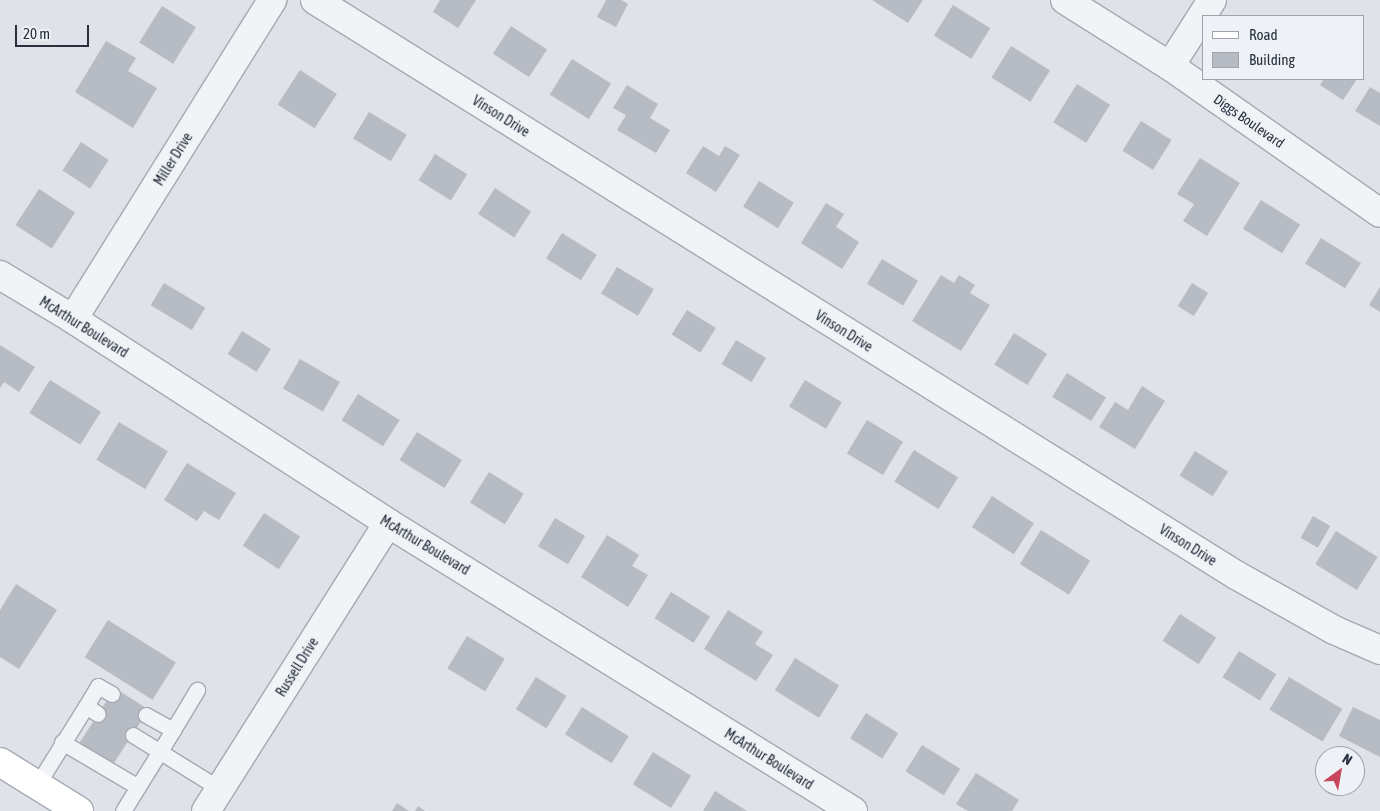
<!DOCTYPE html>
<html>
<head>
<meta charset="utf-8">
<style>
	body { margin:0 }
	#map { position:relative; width:1380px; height:811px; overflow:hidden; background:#dfe2e8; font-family:"Asap Condensed",sans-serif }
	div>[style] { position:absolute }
	.building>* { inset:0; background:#b6bbc4; transform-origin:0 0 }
	.roads { filter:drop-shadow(1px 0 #a4a9b2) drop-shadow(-1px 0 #a4a9b2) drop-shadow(0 1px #a4a9b2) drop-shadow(0 -1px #a4a9b2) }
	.service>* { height:15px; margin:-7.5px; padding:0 7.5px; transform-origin:7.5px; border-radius:7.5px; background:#f1f3f6 }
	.minor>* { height:28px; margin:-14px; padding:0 14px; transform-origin:14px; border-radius:14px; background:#f1f3f6 }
	.secondary>* { height:28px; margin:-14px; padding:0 14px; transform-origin:14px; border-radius:14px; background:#fff }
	span { translate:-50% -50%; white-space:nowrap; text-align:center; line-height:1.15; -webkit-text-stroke:4px #eef1f5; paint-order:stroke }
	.street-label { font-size:14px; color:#28303e }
	.legend { position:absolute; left:1202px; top:15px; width:162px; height:65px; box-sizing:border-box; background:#eef1f5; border:1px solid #9fa4ac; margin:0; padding:6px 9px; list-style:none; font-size:15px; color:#28303e }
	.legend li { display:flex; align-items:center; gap:10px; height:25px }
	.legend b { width:25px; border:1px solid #9fa4ac }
	.north { position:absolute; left:1315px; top:746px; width:50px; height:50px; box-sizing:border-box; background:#eef1f5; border:1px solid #9fa4ac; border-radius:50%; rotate:32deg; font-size:14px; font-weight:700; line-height:20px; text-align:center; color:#28303e }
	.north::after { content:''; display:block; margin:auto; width:18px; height:22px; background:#c9475c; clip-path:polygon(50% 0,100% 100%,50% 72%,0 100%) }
	.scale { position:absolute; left:15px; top:25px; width:74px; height:22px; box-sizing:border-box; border:2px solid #28303e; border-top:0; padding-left:6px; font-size:15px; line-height:18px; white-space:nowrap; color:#28303e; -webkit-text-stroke:4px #eef1f5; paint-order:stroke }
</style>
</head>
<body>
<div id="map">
	<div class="building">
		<i style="clip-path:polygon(440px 0,476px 0,458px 28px,433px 12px)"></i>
		<i style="clip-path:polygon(606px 0,621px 0,628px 4px,616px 27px,597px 17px)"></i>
		<i style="clip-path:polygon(872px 0,923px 0,908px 23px)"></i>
		<i style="left:953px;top:5px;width:44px;height:36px;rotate:32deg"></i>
		<i style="left:162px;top:6px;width:40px;height:43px;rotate:32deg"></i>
		<i style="left:511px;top:26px;width:43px;height:33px;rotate:33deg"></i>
		<i style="clip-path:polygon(106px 41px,136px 58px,128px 71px,157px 88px,133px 128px,75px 92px)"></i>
		<i style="left:1011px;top:46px;width:46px;height:37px;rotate:32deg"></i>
		<i style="left:572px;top:59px;width:46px;height:42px;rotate:32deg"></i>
		<i style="left:300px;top:70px;width:44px;height:41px;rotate:33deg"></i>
		<i style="clip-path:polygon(1324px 79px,1357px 79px,1343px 100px,1320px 85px)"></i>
		<i style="left:1077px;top:84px;width:39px;height:45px;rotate:32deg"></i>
		<i style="clip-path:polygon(627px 85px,658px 104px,650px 118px,670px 130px,656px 153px,617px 130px,626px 115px,613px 108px)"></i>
		<i style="clip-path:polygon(1370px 87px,1380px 93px,1380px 126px,1355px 111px)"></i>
		<i style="left:369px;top:112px;width:44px;height:31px;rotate:31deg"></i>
		<i style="left:1141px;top:121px;width:36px;height:35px;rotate:32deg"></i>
		<i style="left:81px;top:142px;width:33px;height:34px;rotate:33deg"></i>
		<i style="clip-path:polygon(703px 146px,719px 156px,725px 146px,740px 155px,716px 192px,686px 173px)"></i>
		<i style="left:435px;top:154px;width:38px;height:31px;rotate:32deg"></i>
		<i style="clip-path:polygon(1200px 158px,1240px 183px,1207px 236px,1183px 221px,1194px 204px,1177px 194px)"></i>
		<i style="left:759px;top:181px;width:41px;height:30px;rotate:32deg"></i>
		<i style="left:495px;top:188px;width:43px;height:31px;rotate:33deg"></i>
		<i style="left:39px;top:189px;width:43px;height:43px;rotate:33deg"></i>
		<i style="left:1261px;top:200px;width:46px;height:34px;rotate:32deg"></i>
		<i style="clip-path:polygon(826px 203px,844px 214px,836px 227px,859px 242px,842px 269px,801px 243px)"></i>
		<i style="left:562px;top:233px;width:41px;height:30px;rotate:32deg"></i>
		<i style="left:1321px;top:238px;width:47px;height:30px;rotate:32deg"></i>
		<i style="left:882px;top:259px;width:42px;height:29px;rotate:31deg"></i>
		<i style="left:617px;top:267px;width:43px;height:31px;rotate:31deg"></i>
		<i style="clip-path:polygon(941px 275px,954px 283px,959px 275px,975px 285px,970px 293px,990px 305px,961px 351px,912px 321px)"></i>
		<i style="left:164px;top:283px;width:48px;height:26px;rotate:31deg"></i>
		<i style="left:1192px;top:283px;width:19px;height:27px;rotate:32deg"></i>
		<i style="clip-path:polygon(1380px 287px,1380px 312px,1369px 305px)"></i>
		<i style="left:687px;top:310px;width:34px;height:29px;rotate:32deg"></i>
		<i style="left:242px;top:331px;width:34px;height:27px;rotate:32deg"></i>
		<i style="left:1014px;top:333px;width:39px;height:37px;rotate:32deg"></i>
		<i style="left:736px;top:340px;width:35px;height:28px;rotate:31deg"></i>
		<i style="clip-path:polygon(0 345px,35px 367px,19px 392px,4px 382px,0 388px)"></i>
		<i style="left:300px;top:359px;width:46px;height:34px;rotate:30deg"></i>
		<i style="left:1067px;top:373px;width:46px;height:28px;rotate:32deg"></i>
		<i style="left:50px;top:380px;width:60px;height:39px;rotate:32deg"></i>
		<i style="left:805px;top:380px;width:43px;height:31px;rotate:31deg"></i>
		<i style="clip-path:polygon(1142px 386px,1165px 401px,1135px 449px,1099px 427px,1115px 402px,1128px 410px)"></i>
		<i style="left:358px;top:394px;width:49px;height:31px;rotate:32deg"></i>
		<i style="left:867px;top:420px;width:42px;height:39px;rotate:31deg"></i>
		<i style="left:119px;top:422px;width:57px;height:44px;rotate:31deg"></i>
		<i style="left:417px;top:432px;width:53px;height:33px;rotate:32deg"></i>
		<i style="left:914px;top:450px;width:52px;height:37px;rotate:32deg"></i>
		<i style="left:1195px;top:451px;width:39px;height:29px;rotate:32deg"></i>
		<i style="clip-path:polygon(187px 463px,236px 493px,219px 520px,204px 511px,197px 521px,164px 500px)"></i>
		<i style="left:489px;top:472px;width:41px;height:36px;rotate:32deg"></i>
		<i style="left:992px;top:496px;width:50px;height:37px;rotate:33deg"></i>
		<i style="left:264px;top:513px;width:43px;height:39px;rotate:33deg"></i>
		<i style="left:1313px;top:516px;width:20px;height:25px;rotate:30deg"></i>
		<i style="left:555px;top:518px;width:35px;height:33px;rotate:31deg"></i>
		<i style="left:1041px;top:530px;width:58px;height:40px;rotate:32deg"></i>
		<i style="left:1336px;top:531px;width:49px;height:39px;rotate:32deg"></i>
		<i style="clip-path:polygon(607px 535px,639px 555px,632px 566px,648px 575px,628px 607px,581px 577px)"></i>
		<i style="clip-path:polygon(16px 584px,57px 610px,19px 669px,0 657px,0 610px)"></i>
		<i style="left:671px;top:592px;width:46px;height:31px;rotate:32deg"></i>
		<i style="clip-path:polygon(728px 610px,763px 632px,755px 644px,773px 655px,756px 681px,704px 649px)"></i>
		<i style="left:1180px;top:614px;width:43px;height:32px;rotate:33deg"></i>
		<i style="left:108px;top:620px;width:80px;height:44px;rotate:32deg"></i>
		<i style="left:467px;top:636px;width:44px;height:38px;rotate:31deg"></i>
		<i style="left:1239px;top:651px;width:44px;height:31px;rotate:32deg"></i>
		<i style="left:795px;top:658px;width:52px;height:38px;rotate:32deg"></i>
		<i style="left:536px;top:677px;width:36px;height:38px;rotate:32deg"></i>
		<i style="left:1289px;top:677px;width:62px;height:38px;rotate:31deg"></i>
		<i style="left:115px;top:688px;width:40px;height:67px;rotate:33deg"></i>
		<i style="left:582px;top:707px;width:55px;height:32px;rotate:32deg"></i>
		<i style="clip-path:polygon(1353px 707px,1380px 720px,1380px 757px,1339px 736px)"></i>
		<i style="left:866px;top:713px;width:38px;height:30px;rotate:32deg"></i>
		<i style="left:922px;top:745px;width:45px;height:31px;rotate:32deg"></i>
		<i style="left:653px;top:752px;width:45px;height:38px;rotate:32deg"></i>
		<i style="clip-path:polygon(976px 773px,1019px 800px,1012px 811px,968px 811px,956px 804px)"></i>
		<i style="clip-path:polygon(715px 791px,747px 811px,703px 811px)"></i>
		<i style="clip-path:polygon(397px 803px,409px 811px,392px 811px)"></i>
		<i style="clip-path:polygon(418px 806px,425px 811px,415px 811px)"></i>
	</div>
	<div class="roads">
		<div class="service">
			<i style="left:86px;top:706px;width:23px;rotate:-59deg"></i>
			<i style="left:98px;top:686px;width:16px;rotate:30deg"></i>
			<i style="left:173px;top:730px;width:47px;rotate:-59deg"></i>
			<i style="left:133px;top:735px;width:102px;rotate:31.8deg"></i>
			<i style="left:62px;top:742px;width:88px;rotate:30.6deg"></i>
			<i style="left:37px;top:785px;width:93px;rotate:-58.2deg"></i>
			<i style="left:86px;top:706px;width:14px;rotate:34deg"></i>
			<i style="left:123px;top:811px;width:95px;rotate:-58.3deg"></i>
			<i style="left:173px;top:730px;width:31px;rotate:-151deg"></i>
		</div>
		<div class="minor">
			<i style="left:315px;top:0;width:1086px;rotate:31.98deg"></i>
			<i style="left:1236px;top:575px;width:112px;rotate:29.3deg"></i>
			<i style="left:1334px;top:630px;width:50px;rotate:23.5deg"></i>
			<i style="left:1065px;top:0;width:124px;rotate:32.2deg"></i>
			<i style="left:1170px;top:66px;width:256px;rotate:35deg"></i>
			<i style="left:1170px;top:66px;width:78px;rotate:-57.5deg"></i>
			<i style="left:0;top:275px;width:85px;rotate:31.1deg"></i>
			<i style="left:73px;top:319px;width:375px;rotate:32.9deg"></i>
			<i style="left:388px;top:523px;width:547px;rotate:31.77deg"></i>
			<i style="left:73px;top:319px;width:376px;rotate:-58deg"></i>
			<i style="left:206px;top:811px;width:341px;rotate:-57.7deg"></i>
		</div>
		<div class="secondary">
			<i style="left:0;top:762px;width:93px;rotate:31.8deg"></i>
		</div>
	</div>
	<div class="street-label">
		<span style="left:501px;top:116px;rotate:32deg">Vinson Drive</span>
		<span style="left:1249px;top:121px;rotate:35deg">Diggs Boulevard</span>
		<span style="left:173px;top:159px;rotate:-58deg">Miller Drive</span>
		<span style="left:84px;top:327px;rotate:32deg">McArthur Boulevard</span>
		<span style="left:844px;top:331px;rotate:32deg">Vinson Drive</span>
		<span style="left:425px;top:545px;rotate:31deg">McArthur Boulevard</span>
		<span style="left:1188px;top:545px;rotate:32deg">Vinson Drive</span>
		<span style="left:297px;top:667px;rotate:-58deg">Russell Drive</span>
		<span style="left:769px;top:759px;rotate:32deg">McArthur Boulevard</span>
	</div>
	<ul class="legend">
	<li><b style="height:6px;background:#fff"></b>Road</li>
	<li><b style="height:14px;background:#b6bbc4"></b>Building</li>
	</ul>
	<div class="north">N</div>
	<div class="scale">20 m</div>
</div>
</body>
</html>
